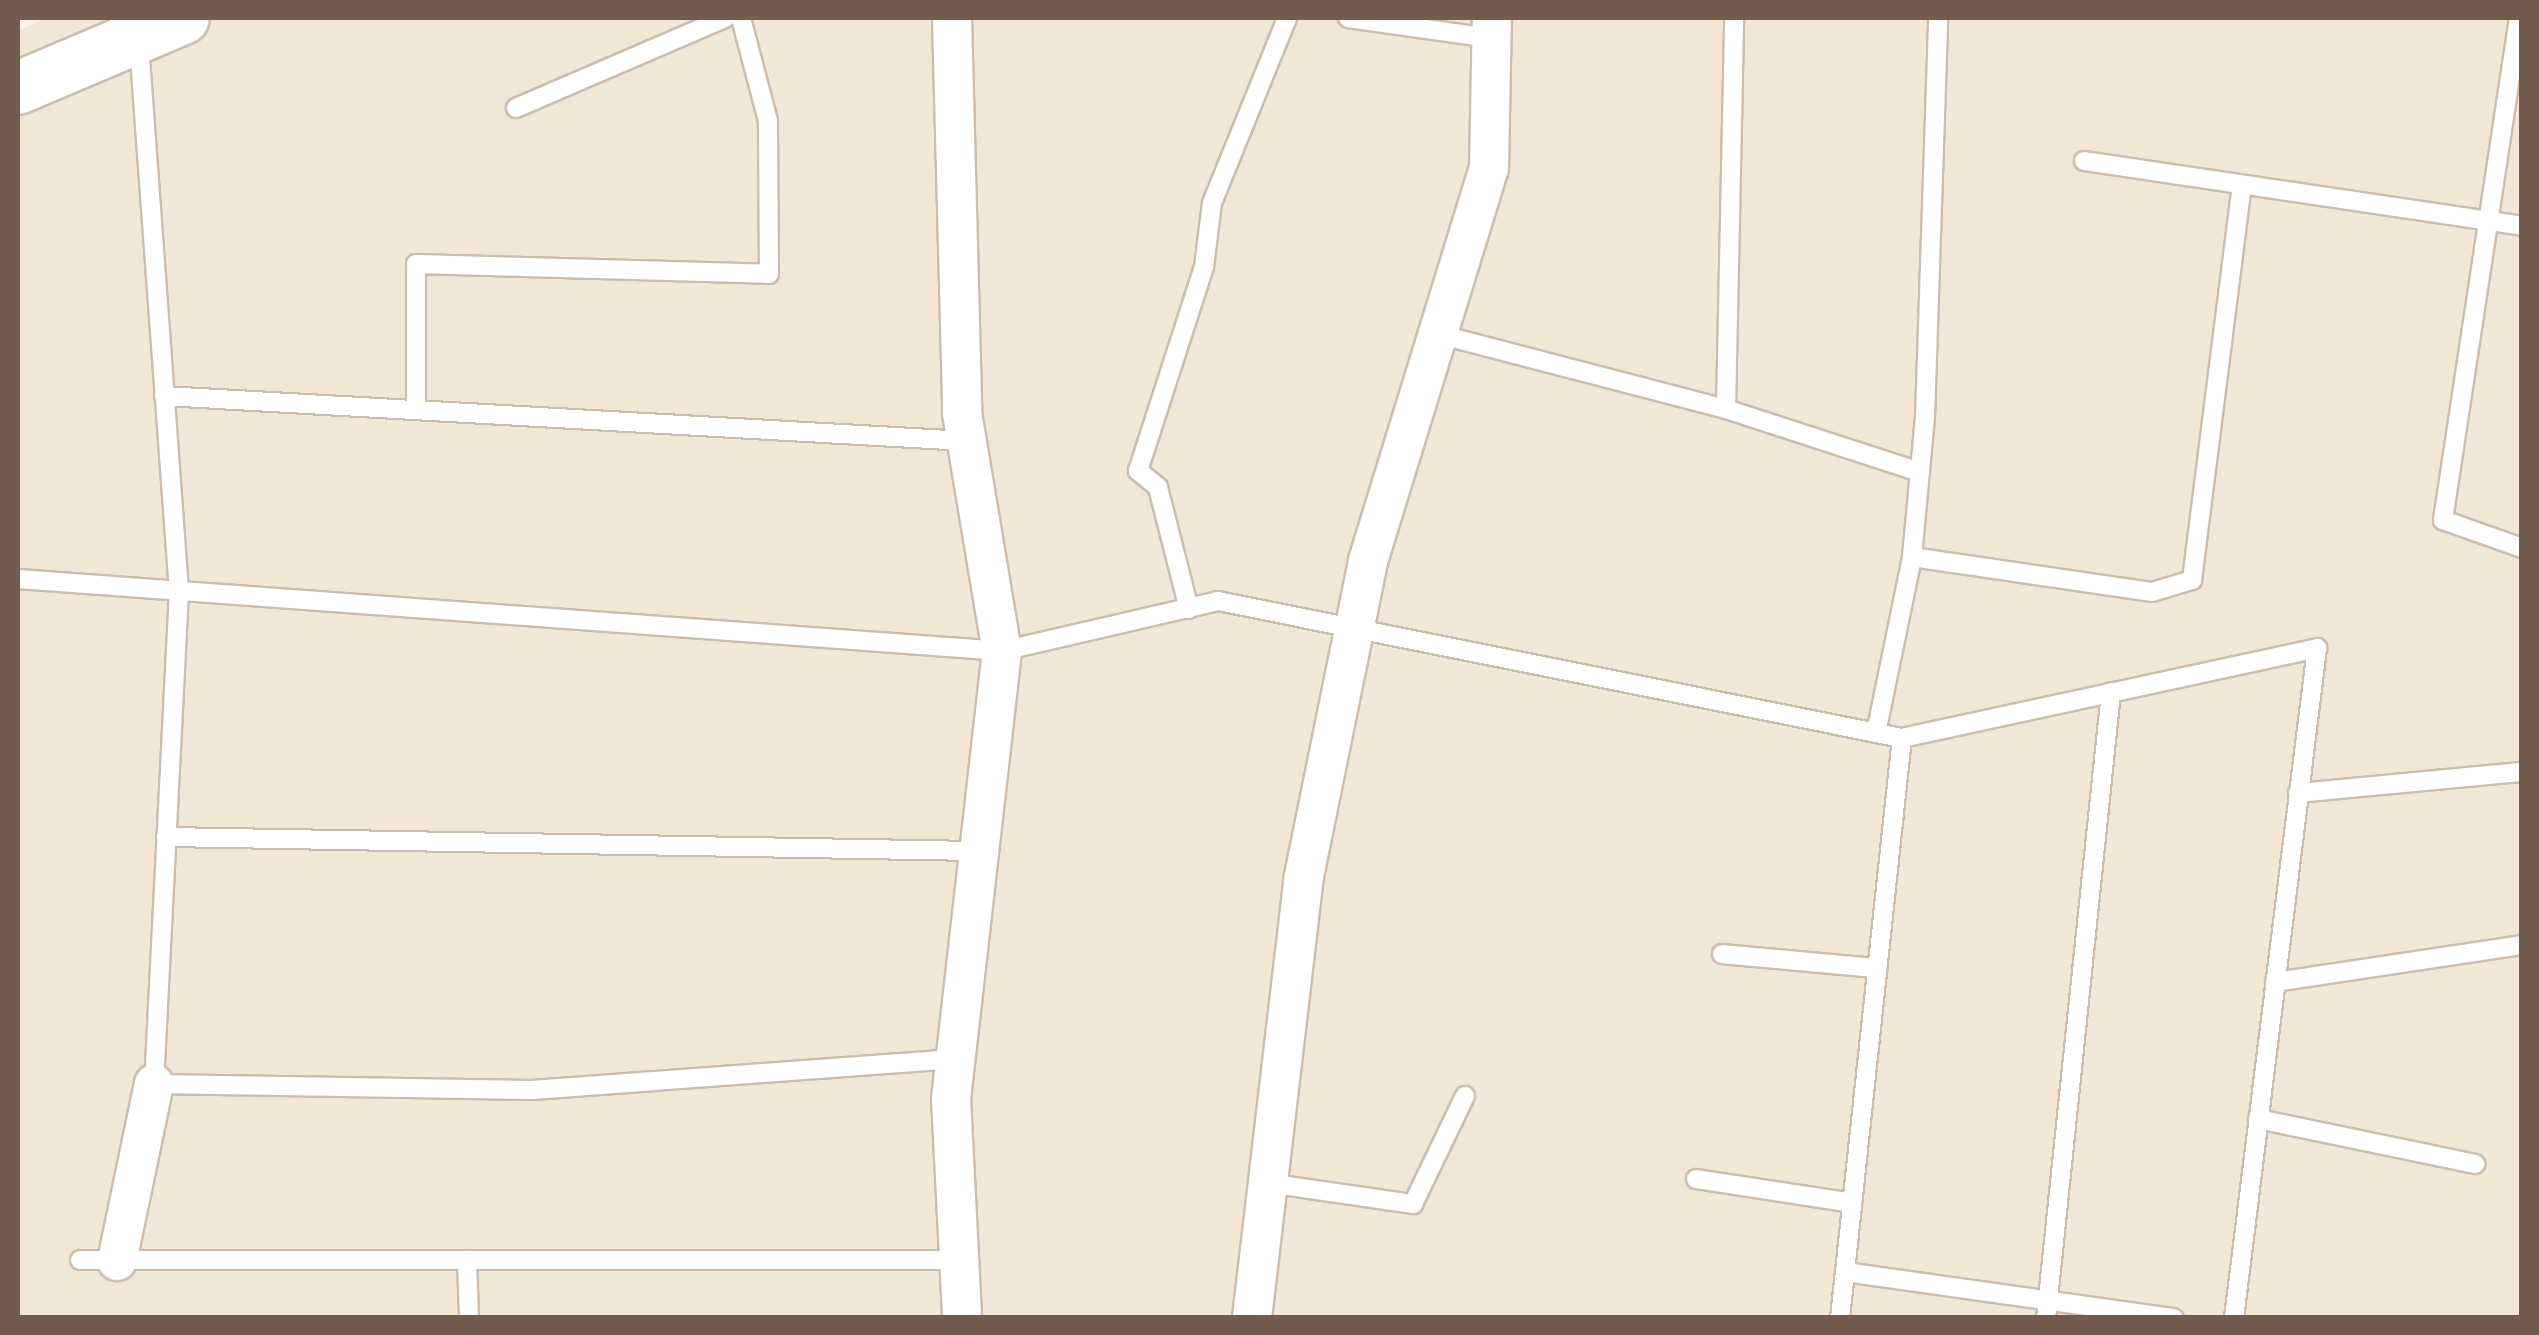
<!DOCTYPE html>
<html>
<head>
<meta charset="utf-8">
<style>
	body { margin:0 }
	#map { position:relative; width:2539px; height:1335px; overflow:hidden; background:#fbf3e7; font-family:Manrope,sans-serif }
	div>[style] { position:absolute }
	.residential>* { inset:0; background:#f2e6d6 }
	.roads { filter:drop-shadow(2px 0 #ccbcae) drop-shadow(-2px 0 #ccbcae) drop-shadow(0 2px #ccbcae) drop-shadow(0 -2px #ccbcae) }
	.lane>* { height:18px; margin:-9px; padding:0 9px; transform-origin:9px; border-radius:9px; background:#fff }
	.street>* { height:38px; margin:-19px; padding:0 19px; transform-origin:19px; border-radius:19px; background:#fff }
	.secondary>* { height:52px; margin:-26px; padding:0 26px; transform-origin:26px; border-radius:26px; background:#fff }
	span { translate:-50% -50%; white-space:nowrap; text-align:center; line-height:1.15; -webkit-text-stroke:10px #fef7ed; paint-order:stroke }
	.frame { position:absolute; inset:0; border:20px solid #735b4d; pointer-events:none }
</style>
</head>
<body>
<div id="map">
	<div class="residential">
		<i style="clip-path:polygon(47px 18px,2521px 18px,2521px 1317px,18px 1318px,18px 31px)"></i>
	</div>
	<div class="roads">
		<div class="lane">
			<i style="left:1348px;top:18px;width:144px;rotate:8deg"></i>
			<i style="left:2519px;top:18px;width:508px;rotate:98.61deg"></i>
			<i style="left:2443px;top:520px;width:84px;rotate:19.5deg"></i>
			<i style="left:139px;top:44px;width:548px;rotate:85.82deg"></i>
			<i style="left:179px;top:591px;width:494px;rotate:92.9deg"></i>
			<i style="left:154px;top:1084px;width:378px;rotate:0.9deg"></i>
			<i style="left:532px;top:1090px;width:424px;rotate:-4.2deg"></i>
			<i style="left:516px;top:108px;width:228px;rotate:-23.3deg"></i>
			<i style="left:2084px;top:161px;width:443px;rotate:8.4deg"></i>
			<i style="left:1438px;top:334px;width:298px;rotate:14.6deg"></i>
			<i style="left:1726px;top:409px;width:204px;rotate:18deg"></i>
			<i style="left:164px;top:396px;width:803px;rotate:3.21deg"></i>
			<i style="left:1726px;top:409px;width:391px;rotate:-88.8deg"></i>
			<i style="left:416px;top:410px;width:146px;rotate:-90deg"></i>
			<i style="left:416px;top:264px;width:353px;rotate:1.6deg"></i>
			<i style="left:769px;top:274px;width:153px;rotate:-90.4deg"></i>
			<i style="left:768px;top:121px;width:106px;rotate:-104.7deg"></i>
			<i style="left:1912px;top:557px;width:243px;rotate:8.3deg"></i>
			<i style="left:2152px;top:592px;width:42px;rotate:-16.7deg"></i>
			<i style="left:2192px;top:580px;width:398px;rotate:-82.8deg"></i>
			<i style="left:18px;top:579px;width:987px;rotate:4.18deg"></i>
			<i style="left:1002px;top:651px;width:222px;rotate:-13deg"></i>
			<i style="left:1218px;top:601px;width:698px;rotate:11.33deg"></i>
			<i style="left:1902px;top:738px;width:425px;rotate:-12.2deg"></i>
			<i style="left:2317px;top:648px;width:675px;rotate:97.06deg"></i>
			<i style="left:1189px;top:609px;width:126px;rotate:-104.3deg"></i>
			<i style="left:1158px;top:487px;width:26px;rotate:-141deg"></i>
			<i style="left:1138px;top:471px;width:214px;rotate:-72.1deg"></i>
			<i style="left:1204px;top:267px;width:64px;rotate:-82.9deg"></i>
			<i style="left:1212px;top:203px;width:200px;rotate:-67.9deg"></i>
			<i style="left:1876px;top:733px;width:180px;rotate:-78.4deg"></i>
			<i style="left:1912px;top:557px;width:141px;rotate:-84.7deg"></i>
			<i style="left:1925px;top:417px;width:399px;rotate:-88.1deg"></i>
			<i style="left:2298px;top:793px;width:225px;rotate:-5.4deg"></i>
			<i style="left:166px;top:837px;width:813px;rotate:0.99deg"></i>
			<i style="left:1722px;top:954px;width:156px;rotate:5.2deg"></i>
			<i style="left:2275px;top:982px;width:250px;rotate:-8.5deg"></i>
			<i style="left:2258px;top:1119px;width:222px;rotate:11.7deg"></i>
			<i style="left:1696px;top:1179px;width:158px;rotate:8.7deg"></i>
			<i style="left:1267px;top:1183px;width:148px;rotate:8.2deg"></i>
			<i style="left:1413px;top:1204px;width:120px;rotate:-64.3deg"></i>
			<i style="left:80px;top:1260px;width:879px"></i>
			<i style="left:467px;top:1260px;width:58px;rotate:88deg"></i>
			<i style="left:1845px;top:1272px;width:332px;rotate:8deg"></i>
			<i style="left:1840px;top:1318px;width:583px;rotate:-83.9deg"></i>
			<i style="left:2046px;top:1318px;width:629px;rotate:-84.07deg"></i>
		</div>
		<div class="street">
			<i style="left:952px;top:18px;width:395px;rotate:88.5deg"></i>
			<i style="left:962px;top:413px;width:241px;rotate:80.5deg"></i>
			<i style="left:1002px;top:651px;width:450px;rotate:96.5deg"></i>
			<i style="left:951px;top:1098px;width:220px;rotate:87.1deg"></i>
			<i style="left:117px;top:1261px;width:181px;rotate:-78.2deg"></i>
			<i style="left:1252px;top:1318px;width:440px;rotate:-83.3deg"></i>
			<i style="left:1303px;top:881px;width:327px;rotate:-78.5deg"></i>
			<i style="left:1368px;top:561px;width:411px;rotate:-72.9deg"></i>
			<i style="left:1489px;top:168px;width:150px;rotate:-88.9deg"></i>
		</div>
		<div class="secondary">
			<i style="left:18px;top:88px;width:179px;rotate:-23deg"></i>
		</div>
	</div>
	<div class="frame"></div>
</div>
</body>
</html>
